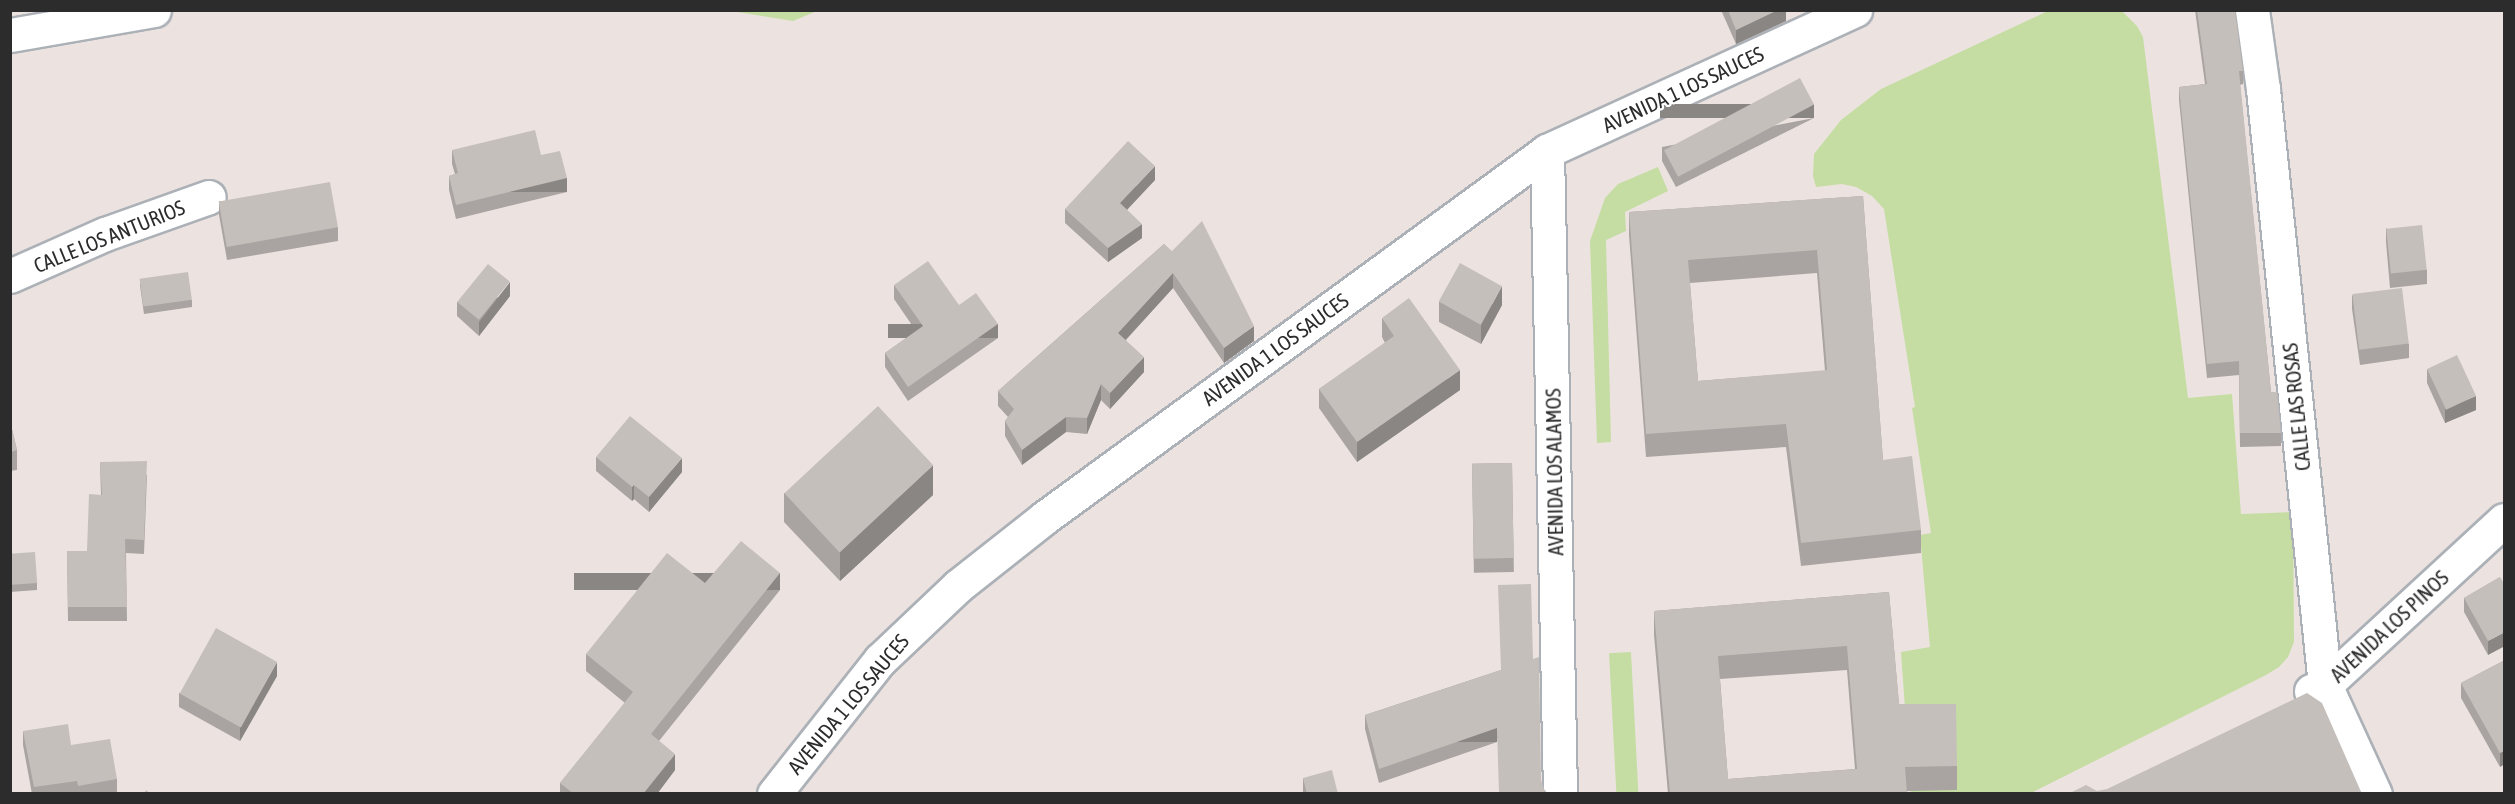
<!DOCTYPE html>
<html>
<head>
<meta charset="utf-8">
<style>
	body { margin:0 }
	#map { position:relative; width:2515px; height:804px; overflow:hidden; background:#ece3e0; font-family:"Asap Condensed",sans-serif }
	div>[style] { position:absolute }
	.green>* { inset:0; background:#c5dda2; transform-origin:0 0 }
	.roads { filter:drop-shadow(2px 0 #acb1b7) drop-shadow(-2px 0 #acb1b7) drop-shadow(0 2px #acb1b7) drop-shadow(0 -2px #acb1b7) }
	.minor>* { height:33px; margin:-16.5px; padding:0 16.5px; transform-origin:16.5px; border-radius:16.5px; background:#fff }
	.wall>* { inset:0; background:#a9a4a1; transform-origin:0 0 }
	.shaded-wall>* { inset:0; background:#8a8683; transform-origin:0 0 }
	.building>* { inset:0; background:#c5bfbb; transform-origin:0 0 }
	span { translate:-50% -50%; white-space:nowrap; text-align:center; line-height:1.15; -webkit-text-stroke:4.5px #fff; paint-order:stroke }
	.street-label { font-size:21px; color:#2c2c2c }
	.frame { position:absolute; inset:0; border:12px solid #2c2c2c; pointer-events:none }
</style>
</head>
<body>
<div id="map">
	<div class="green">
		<i style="clip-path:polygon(731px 11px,817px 10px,817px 11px,793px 21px)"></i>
		<i style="clip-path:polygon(2048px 11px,2122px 11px,2137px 26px,2143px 37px,2188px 398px,2232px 394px,2241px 514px,2293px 512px,2294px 642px,2288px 657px,2279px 667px,2266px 675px,2031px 793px,1911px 793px,1901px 652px,1930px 647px,1920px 535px,1931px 533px,1912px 408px,1915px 407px,1884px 209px,1872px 196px,1856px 187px,1842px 184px,1816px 187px,1813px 176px,1814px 154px,1841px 120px,1881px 89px)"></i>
		<i style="clip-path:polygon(1658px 167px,1668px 191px,1625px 212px,1626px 231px,1606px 240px,1611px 442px,1597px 443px,1590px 241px,1605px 198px,1618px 184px)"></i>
		<i style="left:1631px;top:652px;width:141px;height:22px;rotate:87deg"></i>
	</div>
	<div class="roads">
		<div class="minor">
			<i style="left:2252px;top:10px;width:80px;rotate:82.1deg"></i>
			<i style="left:2263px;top:89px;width:599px;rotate:84.06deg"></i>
			<i style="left:2325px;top:685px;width:120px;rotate:65.4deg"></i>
			<i style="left:10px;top:35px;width:146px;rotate:-9.8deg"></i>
			<i style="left:1547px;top:151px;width:643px;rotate:88.84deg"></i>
			<i style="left:10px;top:276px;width:104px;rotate:-23.9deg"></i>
			<i style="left:105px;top:234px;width:110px;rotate:-19.6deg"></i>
			<i style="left:2311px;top:691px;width:15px;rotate:-23deg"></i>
			<i style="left:2325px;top:685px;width:243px;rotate:-42.7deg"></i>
			<i style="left:774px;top:794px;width:171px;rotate:-51.7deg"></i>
			<i style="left:880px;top:660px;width:108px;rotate:-43.5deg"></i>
			<i style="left:958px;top:586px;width:110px;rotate:-38.3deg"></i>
			<i style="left:1044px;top:518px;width:623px;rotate:-36.12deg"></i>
			<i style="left:1547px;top:151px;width:339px;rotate:-24.6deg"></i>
		</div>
	</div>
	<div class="wall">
		<i style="clip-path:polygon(1721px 10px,1786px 10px,1786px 21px,1736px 44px)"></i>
		<i style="clip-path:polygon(2195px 10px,2235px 10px,2243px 71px,2243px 84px,2240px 85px,2271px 392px,2281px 433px,2281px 446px,2240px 447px,2239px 375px,2207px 378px,2179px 100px,2179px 87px,2205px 84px)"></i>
		<i style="clip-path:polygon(1814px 118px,1676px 187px,1662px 161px,1662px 147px)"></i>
		<i style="clip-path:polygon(452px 150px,541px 155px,567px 192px,456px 219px,449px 190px,449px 176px,455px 174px,452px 164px)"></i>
		<i style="clip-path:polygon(1155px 180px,1127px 210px,1142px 238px,1108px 262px,1065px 223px,1065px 209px)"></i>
		<i style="clip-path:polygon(evenodd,1863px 196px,1883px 460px,1921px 530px,1921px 553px,1801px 566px,1786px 447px,1646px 457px,1629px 235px,1629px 212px,1863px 196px,1817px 273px,1825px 371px,1698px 381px,1690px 283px,1817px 273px)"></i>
		<i style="clip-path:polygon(219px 201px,338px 227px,338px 241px,227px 260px,219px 215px)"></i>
		<i style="clip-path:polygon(2386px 228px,2427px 270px,2427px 284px,2390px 288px,2386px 242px)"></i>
		<i style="clip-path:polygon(1164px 244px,1254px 341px,1224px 363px,1173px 288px,1126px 340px,1144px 372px,1110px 409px,1101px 400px,1087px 434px,1066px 432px,1022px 465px,1005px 436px,1005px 421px,1008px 417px,998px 406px,998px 391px)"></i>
		<i style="clip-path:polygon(140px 279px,192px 300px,192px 307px,144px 314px,140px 286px)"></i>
		<i style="clip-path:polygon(894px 285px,959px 305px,998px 338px,908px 401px,885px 367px,885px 353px,916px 331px,894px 299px)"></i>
		<i style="clip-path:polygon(2352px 295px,2409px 344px,2409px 358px,2360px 365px,2352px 309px)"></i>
		<i style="clip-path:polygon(510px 296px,479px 336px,457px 316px,457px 302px)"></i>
		<i style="clip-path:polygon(1439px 302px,1502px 305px,1481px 344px,1439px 322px)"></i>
		<i style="clip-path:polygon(1382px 318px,1460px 390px,1357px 462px,1319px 408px,1319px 389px,1385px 343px,1382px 337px)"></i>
		<i style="clip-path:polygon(2427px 369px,2476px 410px,2445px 423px,2427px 383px)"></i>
		<i style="clip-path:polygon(10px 421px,17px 450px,17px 470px,10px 471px)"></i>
		<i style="clip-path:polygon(596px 457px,682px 472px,649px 512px,634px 499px,632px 501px,596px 471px)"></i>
		<i style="clip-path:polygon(100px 462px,147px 475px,144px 554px,126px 553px,127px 621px,68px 621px,67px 551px,87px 551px,101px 495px)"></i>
		<i style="left:1512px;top:463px;width:109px;height:40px;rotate:89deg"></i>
		<i style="clip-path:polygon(784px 493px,933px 495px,840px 581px,784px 522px)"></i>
		<i style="clip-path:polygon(10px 553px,37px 583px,37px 590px,10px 592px)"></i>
		<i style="clip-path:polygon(2500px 577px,2488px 655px,2464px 612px,2464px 598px)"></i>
		<i style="clip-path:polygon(705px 583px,780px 590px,659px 741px,675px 770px,657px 794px,560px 794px,560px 783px,625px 703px,586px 671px,586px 654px)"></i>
		<i style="clip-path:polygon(1531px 584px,1497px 742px,1379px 783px,1365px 729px,1365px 715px,1501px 670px)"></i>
		<i style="clip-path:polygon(evenodd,1889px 592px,1899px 704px,1957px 766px,1957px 790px,1907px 791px,1907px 794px,1668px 794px,1654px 635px,1654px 611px,1889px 592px,1847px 670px,1855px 769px,1728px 779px,1720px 679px,1847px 670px)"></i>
		<i style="clip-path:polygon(2505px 660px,2500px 767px,2461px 698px,2461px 683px)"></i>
		<i style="clip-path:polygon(277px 676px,240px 741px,179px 707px,179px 693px)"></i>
		<i style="clip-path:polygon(23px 731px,71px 745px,117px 779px,117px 793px,32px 794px,23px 745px)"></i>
		<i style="clip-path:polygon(1303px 778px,1338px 794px,1303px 794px)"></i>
	</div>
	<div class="shaded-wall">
		<i style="clip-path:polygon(1778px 10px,1786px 10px,1786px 21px,1736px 44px,1736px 30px)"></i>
		<i style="left:1814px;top:104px;width:14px;height:154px;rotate:90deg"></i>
		<i style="clip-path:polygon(1155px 166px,1155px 180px,1120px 217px,1120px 203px)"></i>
		<i style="left:567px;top:178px;width:14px;height:114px;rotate:90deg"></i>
		<i style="clip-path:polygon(1142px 224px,1142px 238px,1108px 262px,1108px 248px)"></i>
		<i style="clip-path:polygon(1173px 273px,1173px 288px,1118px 348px,1118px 333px)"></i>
		<i style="clip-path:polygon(510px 282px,510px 296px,479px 336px,479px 322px)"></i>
		<i style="clip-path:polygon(1502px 286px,1502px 305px,1481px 344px,1481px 325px)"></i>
		<i style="left:998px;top:324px;width:14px;height:110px;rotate:90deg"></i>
		<i style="clip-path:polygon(1254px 326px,1254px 341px,1224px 363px,1224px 348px)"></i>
		<i style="clip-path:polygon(1144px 357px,1144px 372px,1110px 409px,1110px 393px)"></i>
		<i style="clip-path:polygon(1460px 370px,1460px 390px,1357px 462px,1357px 442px)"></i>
		<i style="clip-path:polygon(1101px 384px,1101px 400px,1087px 434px,1087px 418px)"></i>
		<i style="clip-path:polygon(2476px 396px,2476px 410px,2445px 423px,2445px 409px)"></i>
		<i style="clip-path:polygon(1066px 417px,1066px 432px,1022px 465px,1022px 450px)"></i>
		<i style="clip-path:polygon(682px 458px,682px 472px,649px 512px,649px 497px)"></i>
		<i style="clip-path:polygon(933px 465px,933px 495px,840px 581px,840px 552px)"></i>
		<i style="clip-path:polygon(634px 485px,634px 499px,632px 501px,632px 487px)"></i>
		<i style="left:780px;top:573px;width:17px;height:206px;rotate:90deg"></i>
		<i style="clip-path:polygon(2505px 632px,2505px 646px,2488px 655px,2488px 641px)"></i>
		<i style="clip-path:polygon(277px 662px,277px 676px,240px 741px,240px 727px)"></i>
		<i style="left:1497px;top:728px;width:14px;height:125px;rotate:90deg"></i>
		<i style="clip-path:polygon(2505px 750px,2505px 764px,2500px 767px,2500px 753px)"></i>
		<i style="clip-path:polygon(675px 754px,675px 770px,657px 794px,643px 794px)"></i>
	</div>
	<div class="building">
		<i style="clip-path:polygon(1728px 10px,1778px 10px,1736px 30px)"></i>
		<i style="clip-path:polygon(2197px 10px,2235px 10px,2243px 71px,2239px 71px,2271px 392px,2277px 392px,2281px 433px,2240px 433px,2239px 361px,2207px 364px,2179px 87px,2207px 84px)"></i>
		<i style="left:1800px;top:78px;width:30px;height:154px;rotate:62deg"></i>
		<i style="clip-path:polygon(535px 130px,541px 155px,560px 151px,567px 178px,456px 205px,449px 176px,458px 173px,452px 150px)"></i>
		<i style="clip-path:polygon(1128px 141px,1155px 166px,1120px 203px,1142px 224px,1108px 248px,1065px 209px)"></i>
		<i style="left:330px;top:182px;width:46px;height:113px;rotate:80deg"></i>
		<i style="clip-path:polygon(evenodd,1863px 196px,1883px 460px,1912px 456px,1921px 530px,1801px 543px,1786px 424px,1646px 434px,1629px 212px,1863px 196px,1817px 250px,1827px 370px,1698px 381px,1688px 260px,1817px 250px)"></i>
		<i style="clip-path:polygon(1202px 221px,1254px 326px,1224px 348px,1173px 273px,1118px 333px,1144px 357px,1110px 393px,1101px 384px,1087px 418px,1066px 417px,1022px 450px,1005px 421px,1014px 409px,998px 391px,1164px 244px,1172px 251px)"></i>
		<i style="left:2422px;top:225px;width:45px;height:36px;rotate:84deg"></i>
		<i style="clip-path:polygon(928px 261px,959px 305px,976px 293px,998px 324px,908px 387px,885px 353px,923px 326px,894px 285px)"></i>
		<i style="left:1460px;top:263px;width:48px;height:44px;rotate:29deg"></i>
		<i style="left:488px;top:264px;width:28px;height:49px;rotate:39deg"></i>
		<i style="left:188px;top:272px;width:28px;height:49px;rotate:82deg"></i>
		<i style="left:2402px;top:288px;width:56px;height:50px;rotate:83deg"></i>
		<i style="clip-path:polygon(1409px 298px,1460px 370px,1357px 442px,1319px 389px,1394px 336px,1382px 318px)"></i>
		<i style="left:2457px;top:355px;width:45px;height:33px;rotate:65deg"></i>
		<i style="left:878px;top:406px;width:81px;height:128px;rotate:47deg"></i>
		<i style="clip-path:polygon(630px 416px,682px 458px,649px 497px,634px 485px,632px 487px,596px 457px)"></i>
		<i style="clip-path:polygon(10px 421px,17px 450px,10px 452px)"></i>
		<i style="clip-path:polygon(147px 461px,144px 540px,125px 539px,127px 607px,68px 607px,67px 551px,87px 551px,89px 494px,102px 495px,100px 462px)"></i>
		<i style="left:1512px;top:463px;width:95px;height:40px;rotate:89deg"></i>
		<i style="clip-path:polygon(741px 541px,780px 573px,651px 734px,675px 754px,643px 794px,574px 794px,560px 783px,633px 692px,586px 654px,667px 553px,705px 583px)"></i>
		<i style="left:35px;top:552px;width:31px;height:25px;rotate:86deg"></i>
		<i style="clip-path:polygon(2500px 577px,2505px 585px,2505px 632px,2488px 641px,2464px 598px)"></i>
		<i style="clip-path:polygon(1531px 584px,1533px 659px,1539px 657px,1541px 780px,1544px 789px,1548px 794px,1499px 794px,1497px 728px,1379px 769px,1365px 715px,1501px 670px,1498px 585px)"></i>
		<i style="clip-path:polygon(evenodd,1889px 592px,1899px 704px,1956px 704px,1957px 766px,1905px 767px,1907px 794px,1670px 794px,1654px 611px,1889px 592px,1847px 646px,1857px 769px,1728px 779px,1718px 656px,1847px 646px)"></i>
		<i style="left:216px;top:628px;width:70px;height:75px;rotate:29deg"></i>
		<i style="clip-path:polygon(2505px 660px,2505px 750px,2500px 753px,2461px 683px)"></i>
		<i style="clip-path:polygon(2307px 693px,2322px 703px,2362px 794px,2073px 794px,2072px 792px,2086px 785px,2097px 791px,2107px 789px)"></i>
		<i style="clip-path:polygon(68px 724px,71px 745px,110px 739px,117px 779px,78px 786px,77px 781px,34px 787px,23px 731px)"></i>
		<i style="clip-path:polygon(1332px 770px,1338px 794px,1307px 794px,1303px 778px)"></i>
		<i style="clip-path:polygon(146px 790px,151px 794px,144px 794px)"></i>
	</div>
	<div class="street-label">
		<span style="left:1683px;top:89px;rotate:-25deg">AVENIDA 1 LOS SAUCES</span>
		<span style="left:109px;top:236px;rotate:-22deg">CALLE LOS ANTURIOS</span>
		<span style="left:1275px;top:349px;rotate:-36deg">AVENIDA 1 LOS SAUCES</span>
		<span style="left:2296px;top:407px;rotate:-96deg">CALLE LAS ROSAS</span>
		<span style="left:1554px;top:472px;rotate:-91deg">AVENIDA LOS ALAMOS</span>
		<span style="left:2389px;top:626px;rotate:-43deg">AVENIDA LOS PINOS</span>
		<span style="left:848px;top:704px;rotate:-50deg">AVENIDA 1 LOS SAUCES</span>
	</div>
	<div class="frame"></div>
</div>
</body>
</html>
